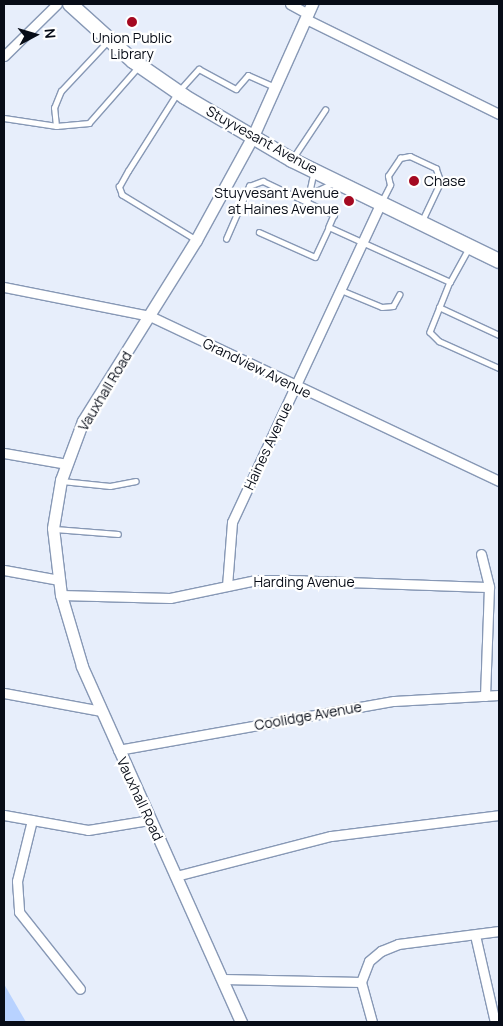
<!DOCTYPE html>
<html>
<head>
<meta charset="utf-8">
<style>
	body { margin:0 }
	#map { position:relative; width:503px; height:1026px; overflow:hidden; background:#e7eefb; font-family:Manrope,sans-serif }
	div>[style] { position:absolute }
	.green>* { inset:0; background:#b8d2ff }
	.roads { filter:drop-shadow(1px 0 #8798b5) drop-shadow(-1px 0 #8798b5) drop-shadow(0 1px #8798b5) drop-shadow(0 -1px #8798b5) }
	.service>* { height:4.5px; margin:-2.25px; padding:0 2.25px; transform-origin:2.25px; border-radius:2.25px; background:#fff }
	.minor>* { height:9px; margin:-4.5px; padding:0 4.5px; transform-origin:4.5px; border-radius:4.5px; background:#fff }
	.tertiary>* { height:11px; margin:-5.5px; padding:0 5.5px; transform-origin:5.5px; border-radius:5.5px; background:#fff }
	.secondary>* { height:14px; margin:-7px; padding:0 7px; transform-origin:7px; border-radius:7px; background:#fff }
	.dots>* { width:14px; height:14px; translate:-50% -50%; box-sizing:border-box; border:2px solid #fff; border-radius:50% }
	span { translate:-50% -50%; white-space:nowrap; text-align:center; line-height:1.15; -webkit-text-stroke:4.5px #fff; paint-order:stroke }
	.poi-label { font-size:14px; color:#070c17 }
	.left { translate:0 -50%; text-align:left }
	.right { translate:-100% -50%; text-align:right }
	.street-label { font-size:14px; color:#070c17 }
	.frame { position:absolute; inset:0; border:5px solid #070c17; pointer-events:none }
	.north { position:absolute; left:10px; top:10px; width:50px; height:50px; -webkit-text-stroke:4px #fff; paint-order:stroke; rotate:84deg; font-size:14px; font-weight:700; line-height:20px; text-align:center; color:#070c17 }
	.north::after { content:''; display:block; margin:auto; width:18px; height:22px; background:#070c17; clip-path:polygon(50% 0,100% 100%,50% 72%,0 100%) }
</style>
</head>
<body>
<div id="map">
	<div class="green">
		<i style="clip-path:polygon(4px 984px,26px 1022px,4px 1022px)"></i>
	</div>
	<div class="roads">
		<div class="service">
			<i style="left:4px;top:118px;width:53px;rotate:8.7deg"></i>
			<i style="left:56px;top:126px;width:33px;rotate:-5deg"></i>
			<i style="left:89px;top:123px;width:76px;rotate:-48.7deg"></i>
			<i style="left:56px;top:126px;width:18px;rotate:-96deg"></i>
			<i style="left:54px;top:108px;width:18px;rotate:-68deg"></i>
			<i style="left:61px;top:91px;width:67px;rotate:-46.8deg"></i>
			<i style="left:293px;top:158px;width:58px;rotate:-56.3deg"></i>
			<i style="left:312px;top:193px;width:23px;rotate:-25deg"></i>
			<i style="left:382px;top:201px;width:18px;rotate:-63deg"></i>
			<i style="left:390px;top:185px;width:9px;rotate:-103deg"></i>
			<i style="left:388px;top:176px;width:22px;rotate:-56deg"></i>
			<i style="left:400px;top:158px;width:10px;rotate:-11deg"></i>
			<i style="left:410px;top:156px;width:29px;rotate:25deg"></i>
			<i style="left:436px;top:168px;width:15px;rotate:70deg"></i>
			<i style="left:441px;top:182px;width:44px;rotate:115.4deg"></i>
			<i style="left:307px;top:203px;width:30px;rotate:-78deg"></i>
			<i style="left:259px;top:232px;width:61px;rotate:24.1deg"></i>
			<i style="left:315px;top:257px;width:33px;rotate:-65deg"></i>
			<i style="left:226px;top:239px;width:58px;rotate:-66.5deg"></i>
			<i style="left:249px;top:186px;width:15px;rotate:-20deg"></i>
			<i style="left:263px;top:181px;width:79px;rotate:25.6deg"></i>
			<i style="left:334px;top:215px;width:13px;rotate:113deg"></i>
			<i style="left:329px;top:227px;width:133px;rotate:24.4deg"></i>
			<i style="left:450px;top:282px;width:39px;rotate:-61deg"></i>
			<i style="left:196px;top:240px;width:87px;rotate:-148.7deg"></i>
			<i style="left:122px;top:195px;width:9px;rotate:-111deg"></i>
			<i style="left:119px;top:187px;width:18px;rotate:-61deg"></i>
			<i style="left:128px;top:171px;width:93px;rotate:-57.7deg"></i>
			<i style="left:178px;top:92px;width:31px;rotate:-48deg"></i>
			<i style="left:199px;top:69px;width:42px;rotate:28.4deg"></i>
			<i style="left:236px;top:89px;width:18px;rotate:-49deg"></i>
			<i style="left:248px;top:75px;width:30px;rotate:24deg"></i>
			<i style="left:450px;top:282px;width:54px;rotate:111.8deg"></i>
			<i style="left:430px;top:332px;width:13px;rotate:45deg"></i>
			<i style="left:439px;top:341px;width:66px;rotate:24.2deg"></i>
			<i style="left:341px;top:290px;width:44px;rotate:22.5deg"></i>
			<i style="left:382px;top:307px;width:11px;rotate:-5deg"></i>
			<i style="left:393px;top:306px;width:13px;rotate:-61deg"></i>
			<i style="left:439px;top:307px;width:66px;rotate:25deg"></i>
			<i style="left:62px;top:481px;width:48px;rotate:5.9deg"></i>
			<i style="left:110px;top:486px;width:26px;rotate:-11deg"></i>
			<i style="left:55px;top:529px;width:63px;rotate:4.5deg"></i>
		</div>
		<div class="minor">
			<i style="left:290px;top:4px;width:21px;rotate:29deg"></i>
			<i style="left:306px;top:19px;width:215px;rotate:26.2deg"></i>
			<i style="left:4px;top:56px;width:74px;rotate:-44.5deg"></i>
			<i style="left:4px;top:287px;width:149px;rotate:11.2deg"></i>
			<i style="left:150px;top:316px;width:386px;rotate:25.3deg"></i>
			<i style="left:4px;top:453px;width:64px;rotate:9.9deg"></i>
			<i style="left:481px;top:554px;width:34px;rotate:76deg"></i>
			<i style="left:489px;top:587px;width:109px;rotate:92.1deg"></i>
			<i style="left:4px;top:570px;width:56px;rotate:10.3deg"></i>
			<i style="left:227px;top:586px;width:64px;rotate:-85.5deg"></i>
			<i style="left:232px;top:522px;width:352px;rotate:-65deg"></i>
			<i style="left:61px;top:595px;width:109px;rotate:1.6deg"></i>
			<i style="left:170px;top:598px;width:88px;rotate:-11.8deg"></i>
			<i style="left:256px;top:580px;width:32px"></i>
			<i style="left:288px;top:580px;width:201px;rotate:2deg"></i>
			<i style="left:4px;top:693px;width:99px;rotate:10.5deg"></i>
			<i style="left:118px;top:750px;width:280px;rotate:-10.1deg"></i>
			<i style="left:394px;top:701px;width:105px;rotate:-3.3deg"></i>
			<i style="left:4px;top:815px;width:85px;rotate:10.1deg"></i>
			<i style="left:88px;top:830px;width:63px;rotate:-9.2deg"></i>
			<i style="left:32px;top:820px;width:63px;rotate:103.8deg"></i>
			<i style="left:17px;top:881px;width:31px;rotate:86deg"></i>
			<i style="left:19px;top:912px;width:98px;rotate:51.6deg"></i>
			<i style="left:176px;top:876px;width:160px;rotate:-14.5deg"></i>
			<i style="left:331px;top:836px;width:169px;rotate:-7.1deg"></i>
			<i style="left:475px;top:935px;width:89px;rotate:77.1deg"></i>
			<i style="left:223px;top:979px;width:138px;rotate:1.2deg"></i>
			<i style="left:372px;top:1022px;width:41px;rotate:-105.4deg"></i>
			<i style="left:361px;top:982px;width:22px;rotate:-69deg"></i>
			<i style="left:369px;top:961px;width:16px;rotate:-40deg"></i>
			<i style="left:381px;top:951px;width:18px;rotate:-22deg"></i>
			<i style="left:398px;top:944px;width:102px;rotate:-7.3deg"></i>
		</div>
		<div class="tertiary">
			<i style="left:241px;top:1022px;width:390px;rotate:-114.1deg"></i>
			<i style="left:82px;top:666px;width:74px;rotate:-106.5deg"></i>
			<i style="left:61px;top:595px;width:67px;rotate:-96.8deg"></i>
			<i style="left:53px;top:528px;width:49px;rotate:-80.5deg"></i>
			<i style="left:61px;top:480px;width:63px;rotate:-69.6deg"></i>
			<i style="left:83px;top:421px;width:213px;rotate:-58deg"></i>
			<i style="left:196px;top:240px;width:119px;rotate:-61.3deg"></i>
			<i style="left:253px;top:136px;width:145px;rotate:-65.9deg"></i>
		</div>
		<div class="secondary">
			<i style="left:70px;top:4px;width:85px;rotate:42.1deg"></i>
			<i style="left:133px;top:61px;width:63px;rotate:34.7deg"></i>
			<i style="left:185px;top:97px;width:124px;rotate:30.5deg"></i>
			<i style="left:292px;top:160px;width:230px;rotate:26deg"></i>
		</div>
	</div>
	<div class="dots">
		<i style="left:132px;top:22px;background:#a40921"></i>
		<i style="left:414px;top:181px;background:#a40921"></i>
		<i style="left:349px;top:201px;background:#a40921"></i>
	</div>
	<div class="poi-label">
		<span style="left:132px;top:46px">Union Public<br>Library</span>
		<span class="left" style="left:424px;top:181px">Chase</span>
		<span class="right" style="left:339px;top:201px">Stuyvesant Avenue<br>at Haines Avenue</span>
	</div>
	<div class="street-label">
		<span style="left:262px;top:140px;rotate:29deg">Stuyvesant Avenue</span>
		<span style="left:257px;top:368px;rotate:26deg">Grandview Avenue</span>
		<span style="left:105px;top:391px;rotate:-59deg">Vauxhall Road</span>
		<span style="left:268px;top:446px;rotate:-65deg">Haines Avenue</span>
		<span style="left:304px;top:582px">Harding Avenue</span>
		<span style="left:308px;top:716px;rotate:-10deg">Coolidge Avenue</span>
		<span style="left:140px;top:799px;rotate:65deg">Vauxhall Road</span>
	</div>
	<div class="frame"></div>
	<div class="north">N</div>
</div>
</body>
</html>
